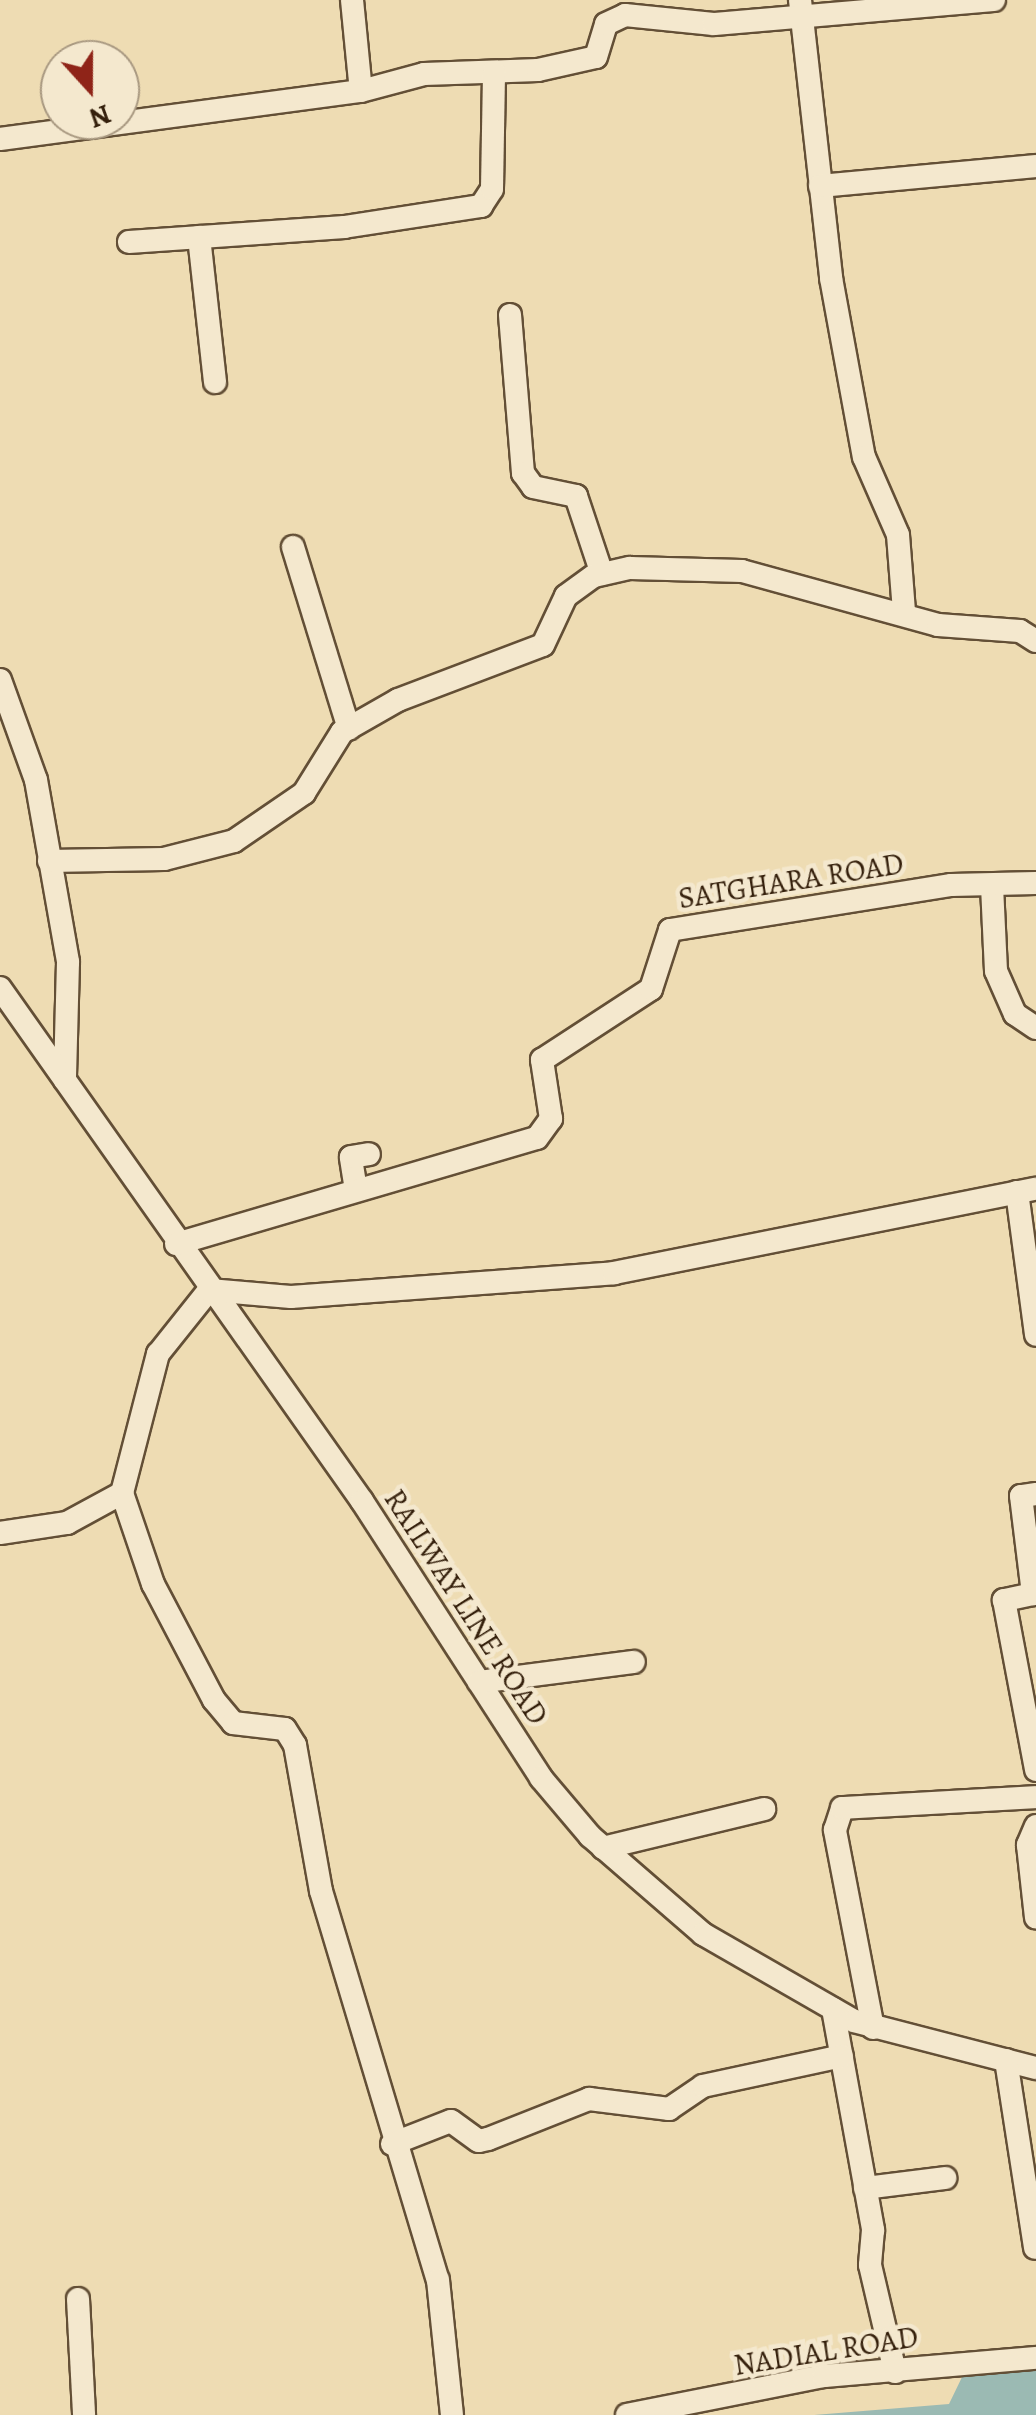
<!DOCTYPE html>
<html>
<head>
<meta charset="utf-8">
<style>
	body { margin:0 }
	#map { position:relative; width:1036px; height:2415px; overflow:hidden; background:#eedcb3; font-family:Alegreya,serif }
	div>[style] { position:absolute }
	.water>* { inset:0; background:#9bbab3 }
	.roads { filter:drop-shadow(2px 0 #634f36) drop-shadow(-2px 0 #634f36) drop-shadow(0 2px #634f36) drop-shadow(0 -2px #634f36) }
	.minor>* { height:22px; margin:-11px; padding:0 11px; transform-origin:11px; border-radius:11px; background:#f4e8ce }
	span { translate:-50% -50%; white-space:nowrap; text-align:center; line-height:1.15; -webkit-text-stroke:9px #f4e8ce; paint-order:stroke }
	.street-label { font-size:30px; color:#35200c }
	.north { position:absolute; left:40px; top:40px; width:100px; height:100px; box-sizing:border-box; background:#f4e8ce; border:2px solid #a89880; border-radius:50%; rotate:159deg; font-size:28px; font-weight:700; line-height:40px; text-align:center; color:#35200c }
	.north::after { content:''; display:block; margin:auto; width:35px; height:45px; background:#8f2418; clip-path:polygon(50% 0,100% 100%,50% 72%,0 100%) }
</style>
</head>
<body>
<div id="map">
	<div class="water">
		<i style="clip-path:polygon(1036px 2367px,1036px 2415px,814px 2415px,949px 2404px,964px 2373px)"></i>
	</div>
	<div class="roads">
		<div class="minor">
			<i style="left:352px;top:0;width:91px;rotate:84.4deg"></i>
			<i style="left:800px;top:0;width:280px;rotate:83.6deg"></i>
			<i style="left:831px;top:278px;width:182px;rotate:79.6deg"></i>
			<i style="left:864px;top:457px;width:85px;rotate:66.4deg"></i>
			<i style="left:898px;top:535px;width:77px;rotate:85.5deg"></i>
			<i style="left:0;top:139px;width:364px;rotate:-7.6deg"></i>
			<i style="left:361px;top:91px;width:65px;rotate:-15.1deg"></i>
			<i style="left:424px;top:74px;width:114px;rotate:-2deg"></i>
			<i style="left:538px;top:70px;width:59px;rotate:-12.6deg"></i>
			<i style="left:596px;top:57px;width:34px;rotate:-73deg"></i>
			<i style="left:606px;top:24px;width:21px;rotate:-25deg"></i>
			<i style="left:625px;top:15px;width:89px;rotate:5.8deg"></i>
			<i style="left:714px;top:24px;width:281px;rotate:-4.9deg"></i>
			<i style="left:820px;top:186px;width:217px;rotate:-5.3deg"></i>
			<i style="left:199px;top:237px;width:146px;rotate:83.7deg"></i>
			<i style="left:129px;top:242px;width:216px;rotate:-4deg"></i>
			<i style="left:344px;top:227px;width:139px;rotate:-8.7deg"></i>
			<i style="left:481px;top:206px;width:20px;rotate:-57deg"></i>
			<i style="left:492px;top:189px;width:117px;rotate:-89deg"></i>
			<i style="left:510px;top:315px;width:159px;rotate:85.3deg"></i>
			<i style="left:523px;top:473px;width:17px;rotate:54deg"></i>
			<i style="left:533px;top:487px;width:44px;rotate:11.8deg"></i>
			<i style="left:576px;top:496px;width:82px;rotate:71.6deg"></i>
			<i style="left:293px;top:547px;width:190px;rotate:72.9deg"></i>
			<i style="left:0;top:680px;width:106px;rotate:70.2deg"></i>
			<i style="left:36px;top:780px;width:185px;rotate:80deg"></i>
			<i style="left:68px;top:962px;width:118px;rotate:91.5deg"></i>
			<i style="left:49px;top:861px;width:115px;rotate:-1deg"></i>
			<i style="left:164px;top:859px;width:72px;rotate:-14.4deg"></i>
			<i style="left:234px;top:841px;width:85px;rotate:-34.4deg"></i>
			<i style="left:304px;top:793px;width:72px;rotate:-58.1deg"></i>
			<i style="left:342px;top:732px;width:64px;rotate:-29.7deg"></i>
			<i style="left:398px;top:700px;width:155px;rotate:-20.8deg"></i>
			<i style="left:543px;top:645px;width:54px;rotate:-64.9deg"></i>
			<i style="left:566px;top:596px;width:34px;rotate:-36deg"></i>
			<i style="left:594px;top:576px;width:37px;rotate:-13deg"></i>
			<i style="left:630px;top:568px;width:112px;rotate:1.5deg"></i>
			<i style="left:742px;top:571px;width:203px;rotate:15.4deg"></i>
			<i style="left:938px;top:625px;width:82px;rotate:4.2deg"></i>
			<i style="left:1020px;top:631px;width:19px;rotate:32deg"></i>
			<i style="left:992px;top:886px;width:85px;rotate:87.3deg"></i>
			<i style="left:996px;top:971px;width:47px;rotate:66.2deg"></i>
			<i style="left:1015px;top:1014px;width:25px;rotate:34deg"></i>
			<i style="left:0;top:988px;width:628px;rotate:54.79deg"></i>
			<i style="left:362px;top:1501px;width:330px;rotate:57.1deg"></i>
			<i style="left:541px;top:1778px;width:76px;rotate:49.8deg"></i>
			<i style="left:590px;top:1836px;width:150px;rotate:40.9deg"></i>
			<i style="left:703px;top:1934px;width:174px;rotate:29.9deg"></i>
			<i style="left:854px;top:2021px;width:188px;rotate:14.5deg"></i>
			<i style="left:356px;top:1190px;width:33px;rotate:-99deg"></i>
			<i style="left:351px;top:1157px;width:18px;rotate:-9deg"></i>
			<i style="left:1017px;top:1192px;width:144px;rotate:82.4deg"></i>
			<i style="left:176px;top:1244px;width:376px;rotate:-16.4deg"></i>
			<i style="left:537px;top:1138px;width:24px;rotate:-54deg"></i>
			<i style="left:551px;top:1119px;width:60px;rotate:-98.7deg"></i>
			<i style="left:542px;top:1060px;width:130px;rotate:-33.1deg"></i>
			<i style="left:651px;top:989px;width:62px;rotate:-72.1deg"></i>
			<i style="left:670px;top:930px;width:285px;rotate:-9.1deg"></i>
			<i style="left:951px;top:885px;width:85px;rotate:-1.3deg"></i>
			<i style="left:122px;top:1493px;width:96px;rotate:71.2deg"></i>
			<i style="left:153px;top:1584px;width:131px;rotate:62.3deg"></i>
			<i style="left:214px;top:1700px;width:30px;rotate:50deg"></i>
			<i style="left:233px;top:1723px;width:52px;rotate:6.6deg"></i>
			<i style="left:285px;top:1729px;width:19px;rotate:58deg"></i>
			<i style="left:295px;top:1745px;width:148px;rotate:79.9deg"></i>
			<i style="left:321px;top:1891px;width:406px;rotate:73.3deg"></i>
			<i style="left:438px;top:2280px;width:136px;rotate:84.1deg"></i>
			<i style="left:1036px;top:1494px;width:15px;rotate:172deg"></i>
			<i style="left:1021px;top:1496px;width:99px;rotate:83deg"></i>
			<i style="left:1033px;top:1594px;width:30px;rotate:168deg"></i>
			<i style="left:1004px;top:1600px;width:173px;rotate:79.3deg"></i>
			<i style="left:0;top:1533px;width:68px;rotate:-8.5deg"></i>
			<i style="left:67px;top:1523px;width:63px;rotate:-28.6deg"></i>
			<i style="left:122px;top:1493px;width:144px;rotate:-75.5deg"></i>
			<i style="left:158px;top:1354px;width:82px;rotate:-51.4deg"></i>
			<i style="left:209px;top:1290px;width:82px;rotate:4.9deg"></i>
			<i style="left:291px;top:1297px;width:324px;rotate:-4.2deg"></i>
			<i style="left:614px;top:1273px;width:430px;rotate:-11.3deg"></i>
			<i style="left:479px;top:1682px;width:156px;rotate:-7.4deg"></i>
			<i style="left:1036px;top:1826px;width:21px;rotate:113deg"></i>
			<i style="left:1028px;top:1845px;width:73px;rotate:83.7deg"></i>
			<i style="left:603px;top:1848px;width:166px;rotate:-13.6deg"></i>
			<i style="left:833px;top:2009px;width:225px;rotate:79.7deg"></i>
			<i style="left:873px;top:2230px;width:35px;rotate:95deg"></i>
			<i style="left:870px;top:2265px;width:110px;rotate:76.8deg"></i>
			<i style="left:873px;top:2028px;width:202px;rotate:-100.9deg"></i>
			<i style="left:835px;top:1830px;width:23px;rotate:-72deg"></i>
			<i style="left:842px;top:1808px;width:194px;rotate:-3.2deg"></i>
			<i style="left:1006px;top:2060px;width:190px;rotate:81.2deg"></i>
			<i style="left:392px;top:2144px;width:63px;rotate:-21.3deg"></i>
			<i style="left:451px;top:2121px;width:34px;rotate:36deg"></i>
			<i style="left:479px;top:2141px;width:9px;rotate:-13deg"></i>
			<i style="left:488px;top:2139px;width:109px;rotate:-21.6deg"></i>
			<i style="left:589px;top:2099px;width:81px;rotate:7.1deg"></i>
			<i style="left:669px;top:2109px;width:41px;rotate:-34.1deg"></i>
			<i style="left:703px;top:2086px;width:142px;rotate:-12.2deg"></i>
			<i style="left:865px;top:2188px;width:81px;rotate:-7.1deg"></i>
			<i style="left:78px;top:2299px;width:116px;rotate:87deg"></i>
			<i style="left:627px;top:2415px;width:201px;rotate:-11.2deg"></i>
			<i style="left:824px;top:2376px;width:213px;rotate:-4.9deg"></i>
		</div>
	</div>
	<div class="street-label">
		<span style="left:791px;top:881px;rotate:-9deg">SATGHARA ROAD</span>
		<span style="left:466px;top:1607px;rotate:57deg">RAILWAY LINE ROAD</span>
		<span style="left:826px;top:2351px;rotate:-9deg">NADIAL ROAD</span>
	</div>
	<div class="north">N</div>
</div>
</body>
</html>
